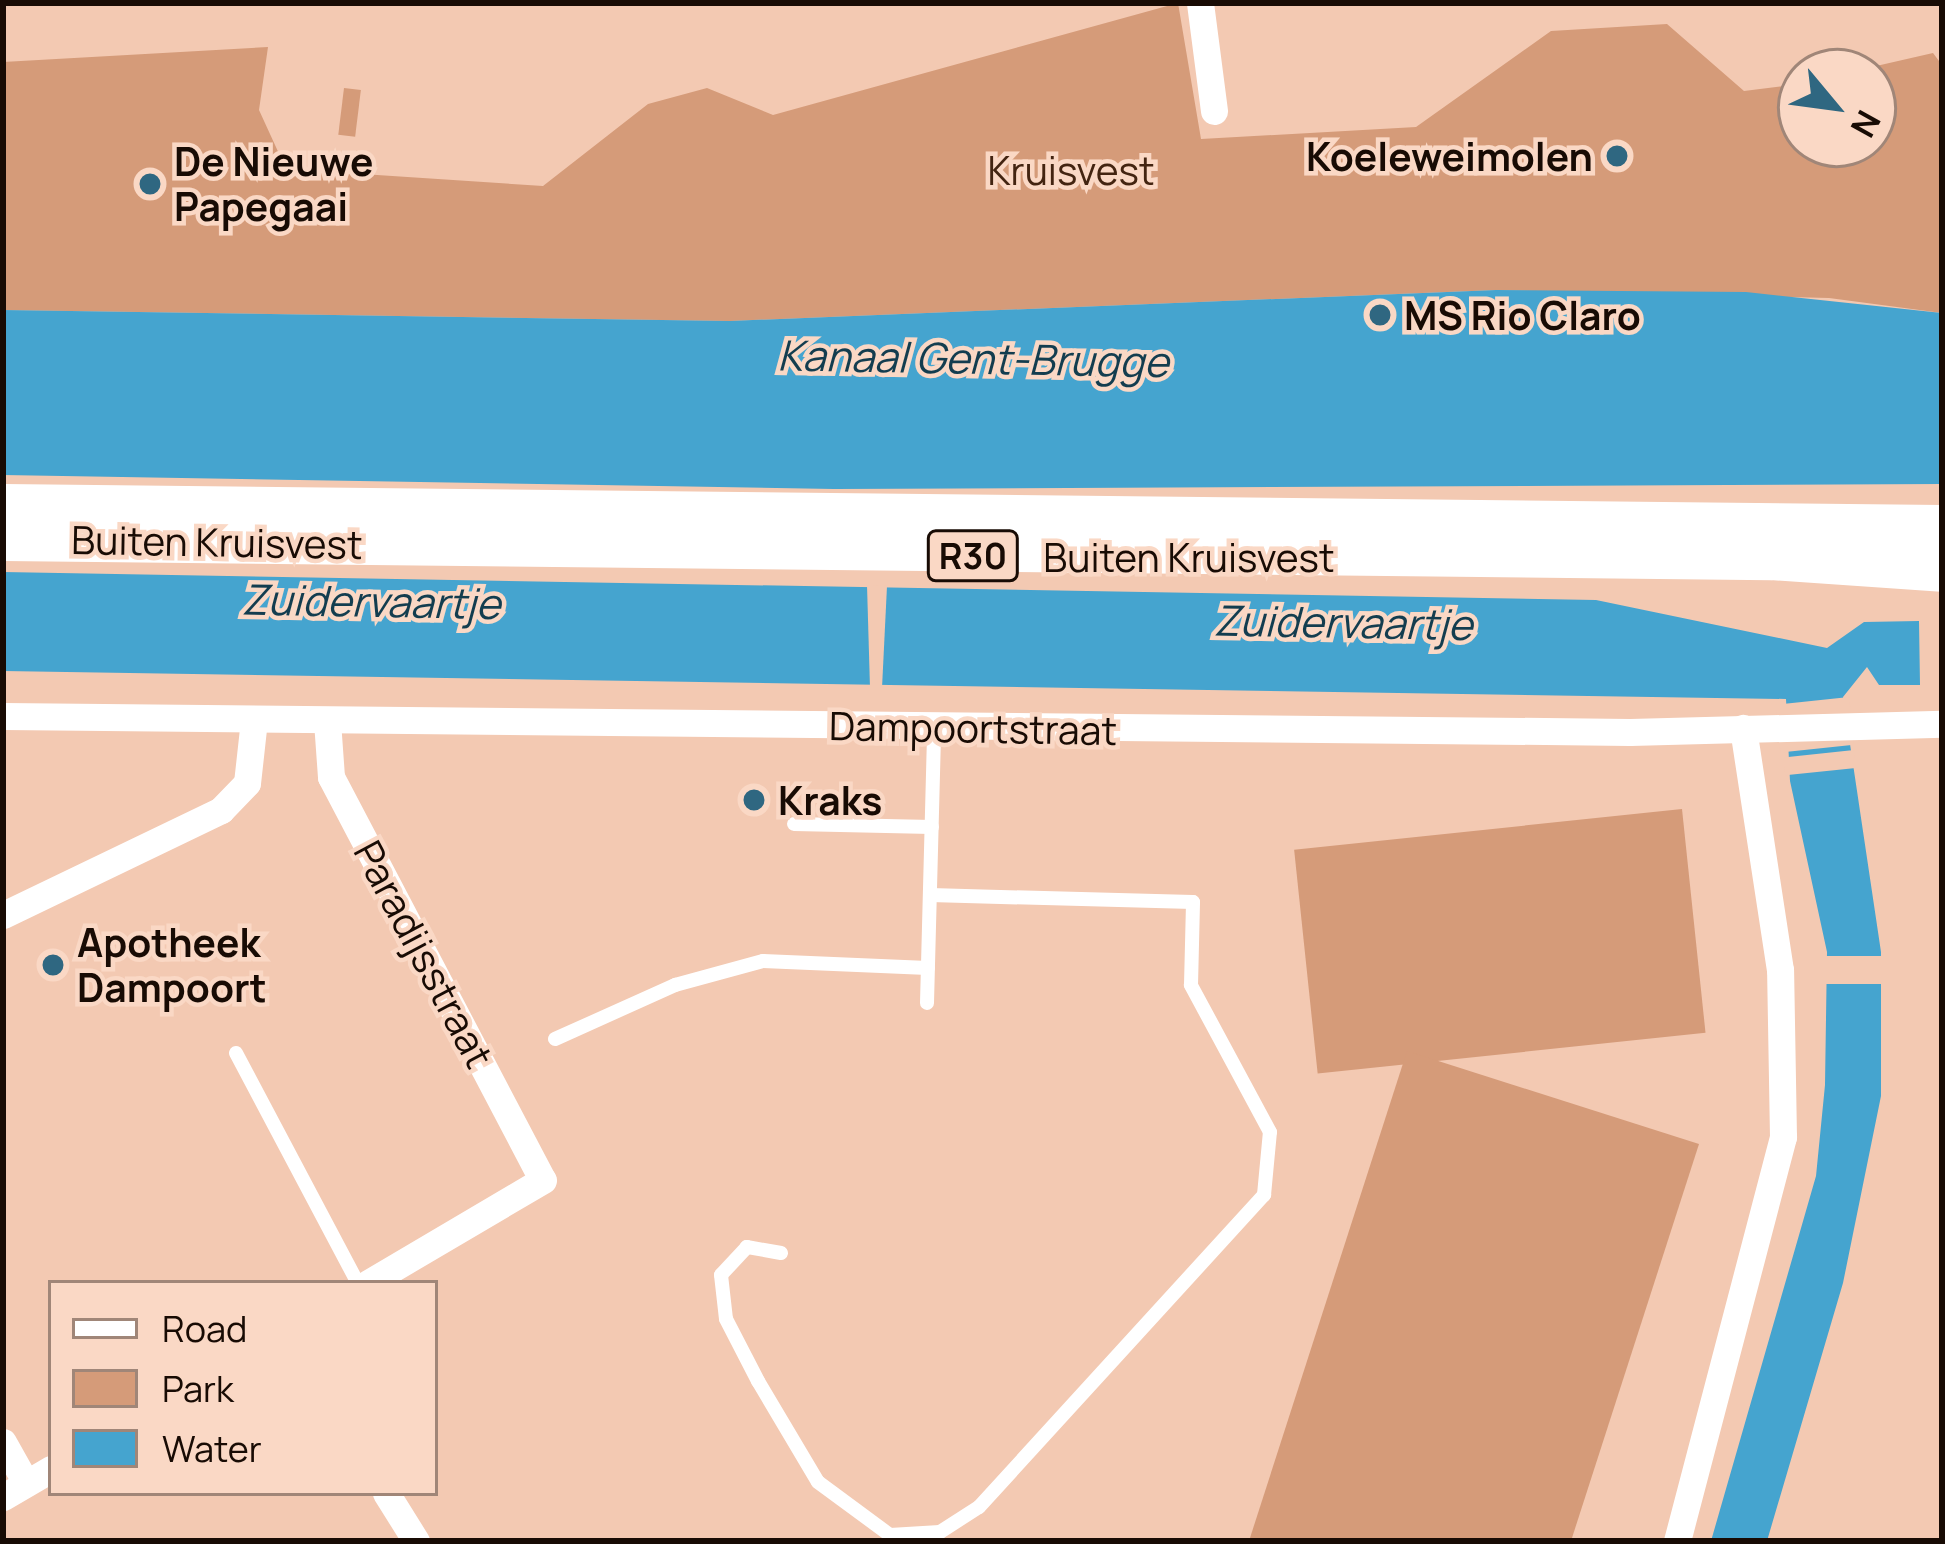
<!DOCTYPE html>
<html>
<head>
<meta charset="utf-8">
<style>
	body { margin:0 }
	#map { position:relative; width:1945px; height:1544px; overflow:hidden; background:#f3c9b2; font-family:Manrope,sans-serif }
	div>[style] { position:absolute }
	.green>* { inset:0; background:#d59b79; transform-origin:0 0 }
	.water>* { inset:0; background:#45a4cf }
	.pier>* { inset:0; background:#f3c9b2; transform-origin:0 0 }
	.service>* { height:14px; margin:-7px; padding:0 7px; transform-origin:7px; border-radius:7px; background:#fff }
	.minor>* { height:27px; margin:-13.5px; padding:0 13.5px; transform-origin:13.5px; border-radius:13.5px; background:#fff }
	.primary>* { height:45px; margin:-22.5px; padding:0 22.5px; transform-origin:22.5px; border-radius:22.5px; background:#fff }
	.dots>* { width:33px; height:33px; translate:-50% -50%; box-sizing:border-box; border:6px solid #fad8c5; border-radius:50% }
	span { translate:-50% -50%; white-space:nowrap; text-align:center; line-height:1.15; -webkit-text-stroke:9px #fad8c5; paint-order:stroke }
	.shield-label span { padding:3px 9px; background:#fad8c5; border:3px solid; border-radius:9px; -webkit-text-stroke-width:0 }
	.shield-label { font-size:36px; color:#180b04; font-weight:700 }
	.poi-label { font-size:39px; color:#180b04; font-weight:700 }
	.right { translate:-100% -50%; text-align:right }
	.left { translate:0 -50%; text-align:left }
	.park-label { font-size:39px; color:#432411 }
	.street-label { font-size:39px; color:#180b04 }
	.water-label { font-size:42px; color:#133d4f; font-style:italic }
	.frame { position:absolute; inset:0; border:6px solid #180b04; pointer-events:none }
	.legend { position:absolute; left:48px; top:1280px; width:390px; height:216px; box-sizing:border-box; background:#fad8c5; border:3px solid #a08678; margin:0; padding:15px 21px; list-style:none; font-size:36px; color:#180b04 }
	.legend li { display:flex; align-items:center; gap:24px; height:60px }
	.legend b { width:60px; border:3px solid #a08678 }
	.north { position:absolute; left:1777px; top:48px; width:120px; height:120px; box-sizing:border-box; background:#fad8c5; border:3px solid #a08678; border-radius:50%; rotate:119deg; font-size:33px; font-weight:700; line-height:48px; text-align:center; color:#180b04 }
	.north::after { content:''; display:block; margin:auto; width:42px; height:54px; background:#2f6781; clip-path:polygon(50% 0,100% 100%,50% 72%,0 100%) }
</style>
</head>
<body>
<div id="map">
	<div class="green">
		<i style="clip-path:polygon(1178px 3px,1201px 139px,1416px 127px,1551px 31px,1667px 24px,1744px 91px,1801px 84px,1801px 144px,1873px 144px,1873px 72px,1850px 72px,1933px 53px,1942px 65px,1942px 313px,1829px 298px,1496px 290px,730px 321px,3px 310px,3px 62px,268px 47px,259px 110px,286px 169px,543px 186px,648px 104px,707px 88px,773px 115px)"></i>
		<i style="left:344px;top:88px;width:17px;height:47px;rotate:7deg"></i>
		<i style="left:1682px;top:809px;width:225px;height:390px;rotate:84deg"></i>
		<i style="clip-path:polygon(1407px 1051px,1699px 1144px,1571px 1541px,1249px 1541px)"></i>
	</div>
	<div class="water">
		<i style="clip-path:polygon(1496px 290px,1746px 292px,1942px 313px,1942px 484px,834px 489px,3px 475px,3px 310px,730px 321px)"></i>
		<i style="clip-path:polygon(3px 572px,1596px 600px,1827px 648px,1864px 622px,1919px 621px,1920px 685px,1879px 685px,1867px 667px,1843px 697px,1881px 952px,1881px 1096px,1843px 1283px,1767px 1541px,1711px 1541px,1816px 1176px,1825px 1085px,1827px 952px,1790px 781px,1786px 699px,3px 671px)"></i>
	</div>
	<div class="pier">
		<i style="clip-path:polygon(867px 585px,887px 586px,882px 688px,870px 688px)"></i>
		<i style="left:1849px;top:697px;width:48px;height:74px;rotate:84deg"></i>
		<i style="left:1854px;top:750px;width:18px;height:71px;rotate:84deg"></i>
		<i style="left:1826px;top:956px;width:59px;height:28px"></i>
	</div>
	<div class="service">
		<i style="left:794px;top:824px;width:138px;rotate:1.2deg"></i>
		<i style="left:927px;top:1003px;width:275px;rotate:-88.5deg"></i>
		<i style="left:555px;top:1039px;width:132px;rotate:-24.2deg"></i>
		<i style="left:675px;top:985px;width:91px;rotate:-15.3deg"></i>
		<i style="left:763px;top:961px;width:165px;rotate:2.4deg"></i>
		<i style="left:236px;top:1053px;width:260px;rotate:62.1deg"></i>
		<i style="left:781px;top:1253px;width:35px;rotate:-170deg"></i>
		<i style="left:747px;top:1247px;width:38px;rotate:133deg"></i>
		<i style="left:721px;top:1275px;width:44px;rotate:83.5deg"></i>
		<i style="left:726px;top:1319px;width:70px;rotate:62.7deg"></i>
		<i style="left:758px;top:1381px;width:117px;rotate:59.3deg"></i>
		<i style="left:818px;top:1482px;width:89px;rotate:36.4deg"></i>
		<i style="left:890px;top:1535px;width:50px;rotate:-3.4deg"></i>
		<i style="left:940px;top:1532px;width:46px;rotate:-32.7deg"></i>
		<i style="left:979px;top:1507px;width:423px;rotate:-47.6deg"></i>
		<i style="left:1264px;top:1195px;width:63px;rotate:-84.6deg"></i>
		<i style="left:1270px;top:1132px;width:167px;rotate:-118.3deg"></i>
		<i style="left:1191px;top:985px;width:83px;rotate:-88.6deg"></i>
		<i style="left:1193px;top:902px;width:263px;rotate:-178.5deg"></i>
	</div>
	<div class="minor">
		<i style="left:1200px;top:3px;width:109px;rotate:82.6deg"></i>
		<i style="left:3px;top:716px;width:1627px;rotate:0.56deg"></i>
		<i style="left:1630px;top:732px;width:312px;rotate:-1.5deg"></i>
		<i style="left:327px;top:721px;width:56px;rotate:85.9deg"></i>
		<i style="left:331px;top:777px;width:455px;rotate:62.3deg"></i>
		<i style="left:543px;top:1180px;width:203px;rotate:149.5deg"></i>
		<i style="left:3px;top:915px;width:242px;rotate:-25.7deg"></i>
		<i style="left:221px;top:810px;width:37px;rotate:-46deg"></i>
		<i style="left:247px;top:783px;width:63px;rotate:-83.7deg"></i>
		<i style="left:3px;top:1442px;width:47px;rotate:60.7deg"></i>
		<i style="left:386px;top:1493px;width:57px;rotate:58deg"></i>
		<i style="left:3px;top:1497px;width:56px;rotate:-30.3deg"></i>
		<i style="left:1677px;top:1541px;width:418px;rotate:-75.3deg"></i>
		<i style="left:1783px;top:1137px;width:167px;rotate:-91deg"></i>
		<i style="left:1780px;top:970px;width:245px;rotate:-98.7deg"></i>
	</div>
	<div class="primary">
		<i style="left:3px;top:506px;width:1939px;rotate:0.62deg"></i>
		<i style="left:3px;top:538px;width:1768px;rotate:0.62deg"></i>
		<i style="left:1771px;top:557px;width:171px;rotate:4deg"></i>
	</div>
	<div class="dots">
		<i style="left:1617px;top:156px;background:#2f6781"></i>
		<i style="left:150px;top:184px;background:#2f6781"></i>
		<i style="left:1380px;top:315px;background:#2f6781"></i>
		<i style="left:754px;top:800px;background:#2f6781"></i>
		<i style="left:53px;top:965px;background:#2f6781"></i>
	</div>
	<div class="shield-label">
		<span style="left:973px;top:556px">R30</span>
	</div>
	<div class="poi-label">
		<span class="right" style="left:1593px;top:156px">Koeleweimolen</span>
		<span class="left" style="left:174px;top:184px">De Nieuwe<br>Papegaai</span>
		<span class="left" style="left:1404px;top:315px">MS Rio Claro</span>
		<span class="left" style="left:778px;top:800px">Kraks</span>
		<span class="left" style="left:77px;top:965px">Apotheek<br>Dampoort</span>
	</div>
	<div class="park-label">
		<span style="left:1071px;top:170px">Kruisvest</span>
	</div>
	<div class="street-label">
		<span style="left:217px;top:542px;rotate:1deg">Buiten Kruisvest</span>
		<span style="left:1189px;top:557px">Buiten Kruisvest</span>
		<span style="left:973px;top:728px;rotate:1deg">Dampoortstraat</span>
		<span style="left:424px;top:954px;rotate:62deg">Paradijsstraat</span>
	</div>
	<div class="water-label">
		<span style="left:973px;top:358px;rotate:1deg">Kanaal Gent-Brugge</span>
		<span style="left:371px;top:601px;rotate:1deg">Zuidervaartje</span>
		<span style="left:1343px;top:622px;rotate:1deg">Zuidervaartje</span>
	</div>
	<div class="frame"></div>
	<ul class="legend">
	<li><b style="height:15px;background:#fff"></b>Road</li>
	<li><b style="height:33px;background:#d59b79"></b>Park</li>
	<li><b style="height:33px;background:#45a4cf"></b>Water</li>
	</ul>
	<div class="north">N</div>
</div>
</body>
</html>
